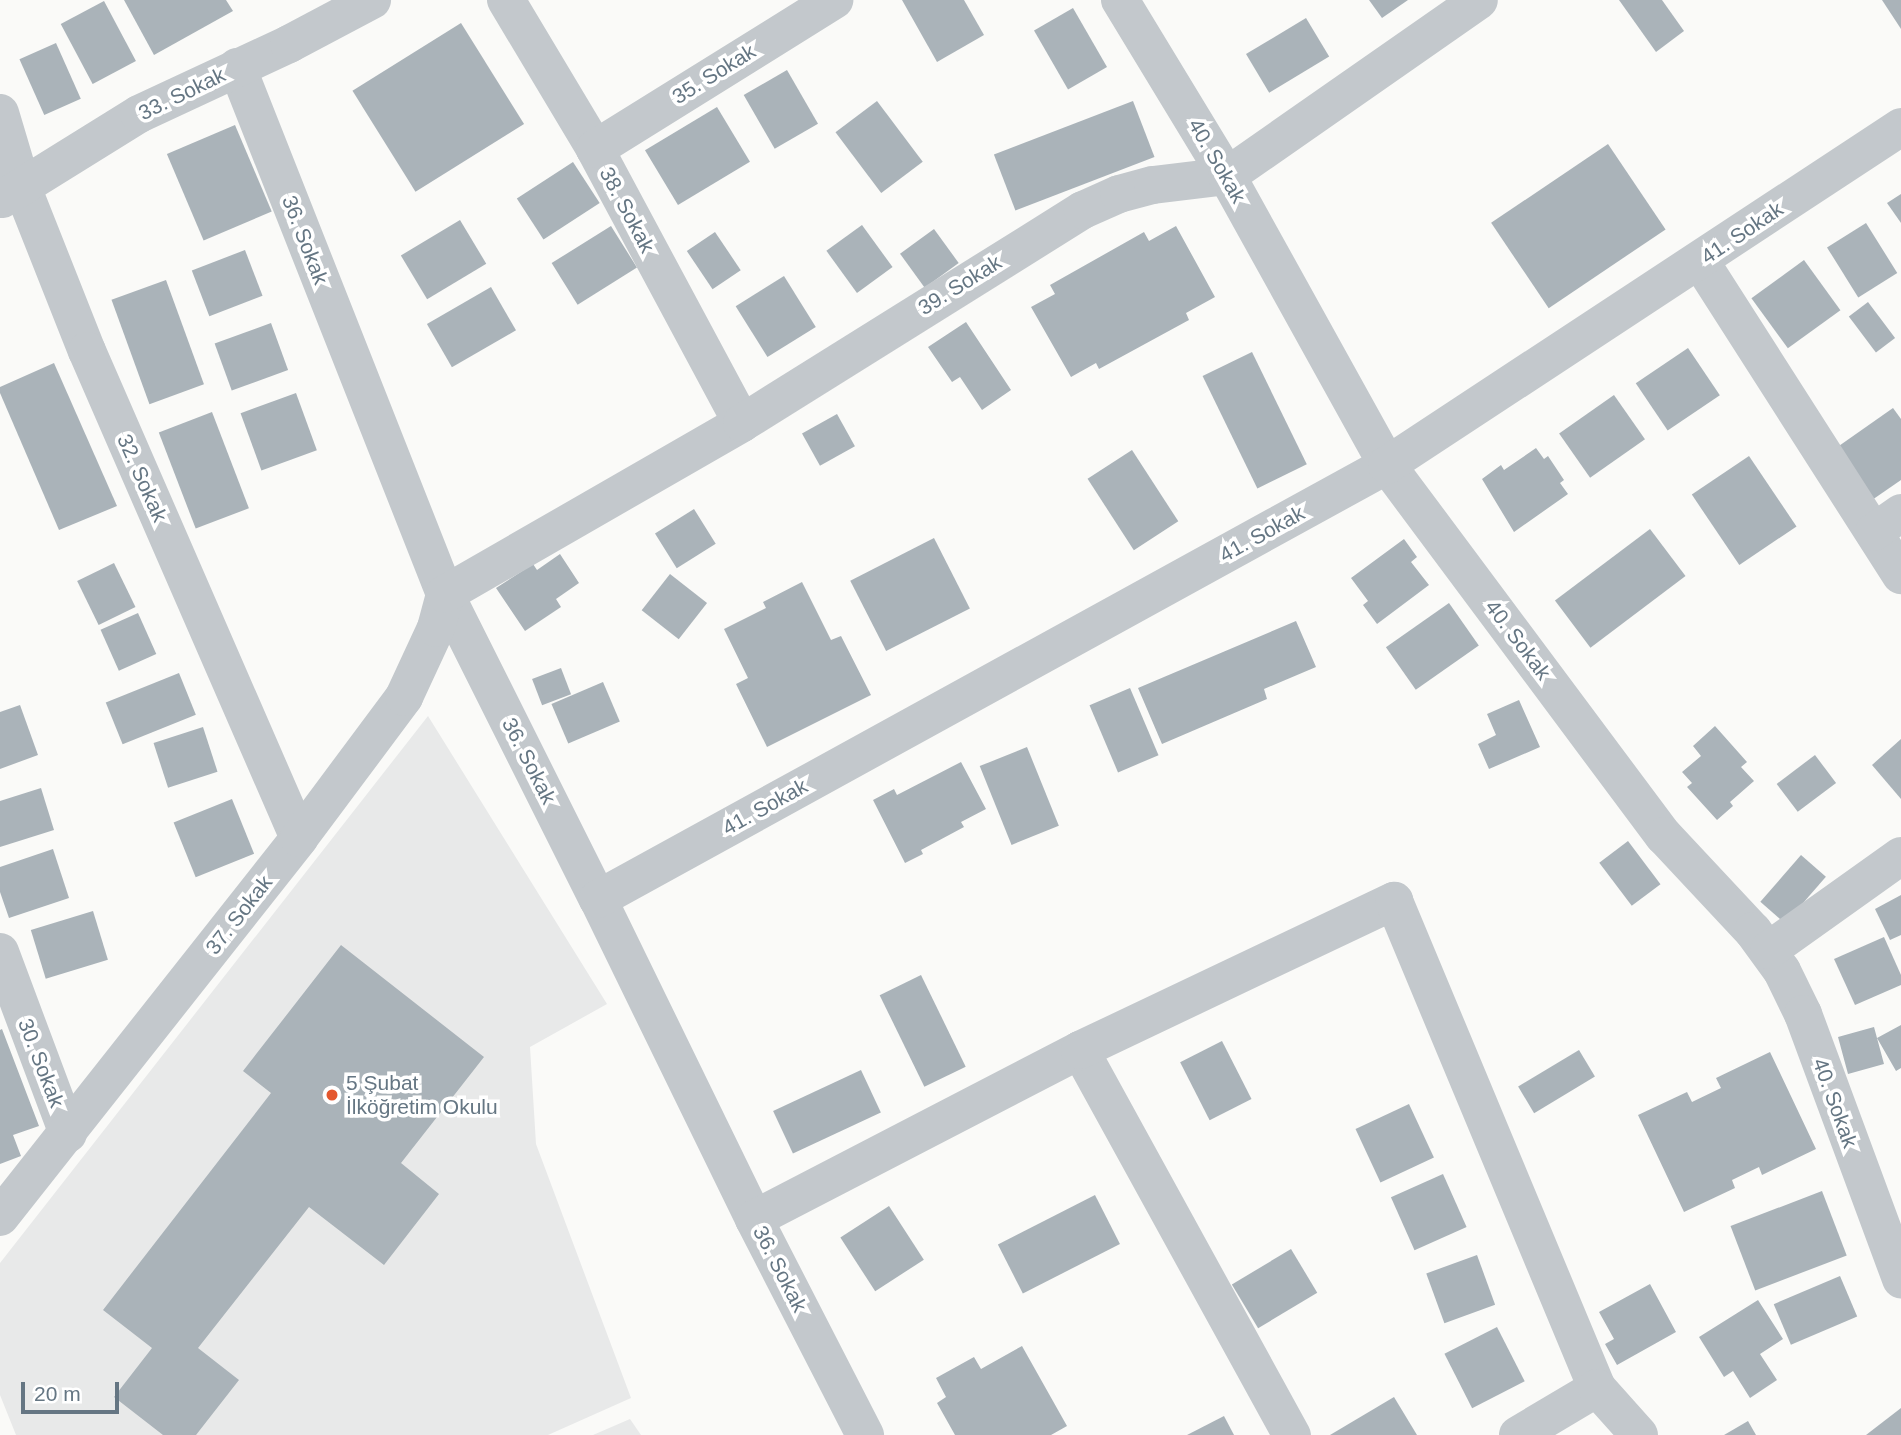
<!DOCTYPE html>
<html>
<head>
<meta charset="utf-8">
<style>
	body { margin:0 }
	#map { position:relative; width:1901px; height:1435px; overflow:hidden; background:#fafaf8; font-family:Helvetica,sans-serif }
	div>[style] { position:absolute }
	.built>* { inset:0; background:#e8e9e9 }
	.building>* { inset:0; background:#aab3b9; transform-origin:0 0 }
	.minor>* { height:38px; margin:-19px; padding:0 19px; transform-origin:19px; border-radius:19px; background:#c3c8cc }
	.dots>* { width:19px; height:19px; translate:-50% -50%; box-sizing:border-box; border:4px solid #fff; border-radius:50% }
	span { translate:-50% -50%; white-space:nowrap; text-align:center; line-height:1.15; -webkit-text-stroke:7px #fff; paint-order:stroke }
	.street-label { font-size:21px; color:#657683 }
	.poi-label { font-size:21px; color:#657683 }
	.left { translate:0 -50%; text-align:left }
	.scale { position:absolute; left:21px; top:1382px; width:98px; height:32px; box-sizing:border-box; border:4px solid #657683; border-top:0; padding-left:9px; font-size:21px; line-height:24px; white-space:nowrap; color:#657683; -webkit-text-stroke:5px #fff; paint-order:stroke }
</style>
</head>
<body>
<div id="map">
	<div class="built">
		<i style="clip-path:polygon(428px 716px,607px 1004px,530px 1047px,536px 1144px,631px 1398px,548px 1435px,16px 1435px,0 1395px,0 1263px)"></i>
		<i style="clip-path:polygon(630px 1419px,641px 1435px,593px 1435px)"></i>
	</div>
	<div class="building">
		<i style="clip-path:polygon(124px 0,226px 0,233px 11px,154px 55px)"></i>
		<i style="clip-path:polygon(902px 0,964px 0,984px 35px,937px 62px)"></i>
		<i style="clip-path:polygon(1369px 0,1408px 0,1382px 18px)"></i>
		<i style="clip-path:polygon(1619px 0,1662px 0,1684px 31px,1656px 52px)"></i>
		<i style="clip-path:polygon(1882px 0,1901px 0,1901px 29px)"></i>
		<i style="left:104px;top:1px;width:68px;height:49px;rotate:62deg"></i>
		<i style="left:1073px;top:8px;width:68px;height:45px;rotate:60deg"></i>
		<i style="left:1306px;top:18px;width:45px;height:70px;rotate:59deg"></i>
		<i style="left:461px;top:23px;width:119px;height:128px;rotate:58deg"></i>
		<i style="left:56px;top:43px;width:61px;height:40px;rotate:66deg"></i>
		<i style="left:787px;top:70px;width:62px;height:50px;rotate:60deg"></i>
		<i style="left:877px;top:101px;width:76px;height:52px;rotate:53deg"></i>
		<i style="left:1133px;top:101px;width:60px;height:149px;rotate:69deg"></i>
		<i style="left:717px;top:107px;width:64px;height:84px;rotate:59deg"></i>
		<i style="left:235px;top:125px;width:94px;height:74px;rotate:67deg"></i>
		<i style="left:1608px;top:144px;width:103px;height:141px;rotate:56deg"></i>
		<i style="left:573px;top:162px;width:49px;height:67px;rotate:57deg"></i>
		<i style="clip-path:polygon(1901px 194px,1901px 223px,1887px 203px)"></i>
		<i style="left:460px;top:220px;width:51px;height:69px;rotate:59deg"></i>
		<i style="left:1866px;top:223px;width:59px;height:46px;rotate:58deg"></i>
		<i style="left:862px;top:225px;width:52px;height:44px;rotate:54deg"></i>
		<i style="left:611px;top:226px;width:49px;height:70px;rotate:58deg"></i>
		<i style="clip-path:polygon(1176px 226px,1215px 297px,1186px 313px,1189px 320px,1099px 369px,1096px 363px,1071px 377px,1031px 307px,1055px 294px,1050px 285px,1144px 232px,1149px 241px)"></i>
		<i style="left:934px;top:229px;width:42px;height:42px;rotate:54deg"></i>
		<i style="left:715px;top:232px;width:46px;height:34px;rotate:56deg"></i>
		<i style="left:245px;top:250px;width:49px;height:57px;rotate:69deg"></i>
		<i style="left:1804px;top:260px;width:62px;height:65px;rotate:54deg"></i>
		<i style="left:784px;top:276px;width:60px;height:57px;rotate:58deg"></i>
		<i style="left:166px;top:280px;width:111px;height:58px;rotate:70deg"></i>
		<i style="left:491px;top:287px;width:50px;height:74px;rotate:60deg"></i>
		<i style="left:1868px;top:302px;width:45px;height:24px;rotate:53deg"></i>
		<i style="clip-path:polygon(966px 322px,1011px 390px,982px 410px,960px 377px,952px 382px,928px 347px)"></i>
		<i style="left:271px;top:323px;width:50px;height:60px;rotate:70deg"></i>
		<i style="left:1688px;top:348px;width:57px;height:63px;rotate:56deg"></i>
		<i style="left:1252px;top:352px;width:125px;height:55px;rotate:64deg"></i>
		<i style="clip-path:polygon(54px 363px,117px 506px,59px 530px,0 393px,0 387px)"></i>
		<i style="left:296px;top:393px;width:61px;height:59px;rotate:70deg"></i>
		<i style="left:1614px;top:395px;width:54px;height:67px;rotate:55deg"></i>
		<i style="clip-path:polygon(1893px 408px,1901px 419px,1901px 480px,1872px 500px,1836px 448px)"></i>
		<i style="left:212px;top:412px;width:103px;height:57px;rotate:69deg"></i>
		<i style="left:837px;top:414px;width:37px;height:40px;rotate:61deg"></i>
		<i style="clip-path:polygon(1536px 448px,1544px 459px,1548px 456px,1564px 480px,1560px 483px,1568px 494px,1514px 532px,1482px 479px,1501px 465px,1504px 470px)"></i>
		<i style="left:1132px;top:450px;width:85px;height:53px;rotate:57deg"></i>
		<i style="left:1749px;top:456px;width:85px;height:69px;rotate:56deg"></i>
		<i style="left:694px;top:509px;width:41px;height:46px;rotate:58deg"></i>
		<i style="left:1650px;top:529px;width:59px;height:119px;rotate:53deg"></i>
		<i style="left:934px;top:538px;width:79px;height:94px;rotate:63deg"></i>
		<i style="clip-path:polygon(1404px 539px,1417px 557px,1411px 562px,1429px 585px,1377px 624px,1363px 605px,1368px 601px,1351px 578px)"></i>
		<i style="clip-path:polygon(560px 554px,579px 583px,556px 599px,561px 607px,525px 631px,496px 588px,533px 564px,537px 570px)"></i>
		<i style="left:114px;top:563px;width:49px;height:41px;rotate:64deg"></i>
		<i style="left:670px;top:574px;width:47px;height:46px;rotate:38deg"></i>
		<i style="clip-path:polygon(802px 582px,831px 640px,841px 636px,871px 695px,767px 747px,736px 684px,748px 678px,724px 629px,766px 608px,763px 602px)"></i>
		<i style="left:1449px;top:603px;width:52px;height:77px;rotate:55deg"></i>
		<i style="left:138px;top:613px;width:45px;height:41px;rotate:66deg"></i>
		<i style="clip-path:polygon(1296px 621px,1316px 667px,1264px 689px,1267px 699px,1162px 744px,1138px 688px)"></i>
		<i style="left:561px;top:668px;width:28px;height:31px;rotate:69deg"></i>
		<i style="left:179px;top:673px;width:45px;height:79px;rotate:68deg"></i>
		<i style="left:603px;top:682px;width:43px;height:56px;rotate:67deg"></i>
		<i style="left:1130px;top:688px;width:73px;height:44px;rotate:67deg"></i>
		<i style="clip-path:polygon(1519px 700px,1540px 747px,1489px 769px,1478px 744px,1496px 735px,1487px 714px)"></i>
		<i style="clip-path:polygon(20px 705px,38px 755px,0 769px,0 712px)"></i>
		<i style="clip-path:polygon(1715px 726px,1747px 762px,1741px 767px,1754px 781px,1730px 802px,1733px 806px,1717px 820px,1687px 787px,1692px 783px,1682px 772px,1701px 756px,1693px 746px)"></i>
		<i style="left:203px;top:727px;width:47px;height:52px;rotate:72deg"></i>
		<i style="clip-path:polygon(1901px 739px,1901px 799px,1872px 765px)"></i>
		<i style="left:1027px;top:747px;width:85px;height:51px;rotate:68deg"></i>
		<i style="left:1815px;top:755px;width:35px;height:48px;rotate:53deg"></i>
		<i style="clip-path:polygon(961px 762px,986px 809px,961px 822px,964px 827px,921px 850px,923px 854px,905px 863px,873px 800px,894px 789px,897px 795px)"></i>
		<i style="clip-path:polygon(41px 788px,54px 830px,0 847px,0 801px)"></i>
		<i style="left:232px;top:799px;width:59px;height:63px;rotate:68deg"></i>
		<i style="left:1628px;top:841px;width:54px;height:36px;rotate:53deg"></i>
		<i style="clip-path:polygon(53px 849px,69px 898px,9px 918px,0 892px,0 867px)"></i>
		<i style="left:1801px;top:855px;width:33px;height:62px;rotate:41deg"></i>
		<i style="clip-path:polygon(1901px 895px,1901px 935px,1890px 940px,1875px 909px)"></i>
		<i style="left:93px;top:911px;width:51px;height:65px;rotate:73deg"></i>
		<i style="clip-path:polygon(1884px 937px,1901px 975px,1901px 985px,1855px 1005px,1834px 959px)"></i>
		<i style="clip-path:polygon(341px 945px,484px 1057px,401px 1163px,439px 1194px,384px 1265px,309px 1207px,198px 1348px,239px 1380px,196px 1435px,163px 1435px,114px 1397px,152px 1348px,103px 1310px,271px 1093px,243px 1071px)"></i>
		<i style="left:921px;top:975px;width:102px;height:46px;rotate:64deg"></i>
		<i style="clip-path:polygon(1901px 1025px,1901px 1068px,1896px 1071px,1877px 1038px,1884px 1064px,1848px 1074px,1838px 1037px,1874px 1027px,1877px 1038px)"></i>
		<i style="clip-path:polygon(2px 1029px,39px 1126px,13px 1135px,21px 1156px,0 1164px,0 1030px)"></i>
		<i style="left:1222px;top:1041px;width:65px;height:47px;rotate:63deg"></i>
		<i style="left:1579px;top:1050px;width:31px;height:71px;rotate:59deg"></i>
		<i style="clip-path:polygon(1770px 1052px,1816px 1149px,1762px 1175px,1759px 1167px,1732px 1180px,1735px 1188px,1684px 1212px,1638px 1115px,1687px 1092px,1692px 1102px,1721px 1088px,1716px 1078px)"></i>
		<i style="left:861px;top:1070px;width:47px;height:97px;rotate:65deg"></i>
		<i style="left:1409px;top:1104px;width:59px;height:59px;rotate:65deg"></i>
		<i style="left:1443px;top:1174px;width:58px;height:57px;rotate:66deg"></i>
		<i style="left:1822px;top:1191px;width:69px;height:98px;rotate:69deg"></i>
		<i style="left:1095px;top:1195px;width:55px;height:109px;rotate:63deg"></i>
		<i style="left:889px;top:1206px;width:64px;height:58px;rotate:57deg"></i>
		<i style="left:1291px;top:1249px;width:51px;height:69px;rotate:59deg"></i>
		<i style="left:1477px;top:1255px;width:53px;height:54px;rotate:70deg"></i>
		<i style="left:1840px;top:1276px;width:44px;height:72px;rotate:67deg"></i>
		<i style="clip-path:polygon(1650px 1284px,1676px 1332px,1617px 1365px,1605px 1344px,1614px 1339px,1599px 1312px)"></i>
		<i style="clip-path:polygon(1758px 1300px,1783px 1339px,1760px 1354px,1777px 1380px,1750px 1398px,1733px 1371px,1724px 1377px,1699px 1337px)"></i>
		<i style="left:1497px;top:1327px;width:61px;height:59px;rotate:63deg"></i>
		<i style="clip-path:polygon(1022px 1346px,1067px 1426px,1051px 1435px,955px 1435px,937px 1403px,946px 1397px,936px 1378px,974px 1357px,981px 1369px)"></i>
		<i style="clip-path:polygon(1394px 1397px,1417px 1435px,1330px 1435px)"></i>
		<i style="clip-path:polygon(1901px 1408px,1901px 1435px,1866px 1435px)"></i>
		<i style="clip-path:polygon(1224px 1416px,1234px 1435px,1187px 1435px)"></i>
		<i style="clip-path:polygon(1748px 1421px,1756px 1435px,1724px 1435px)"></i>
	</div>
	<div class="minor">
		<i style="left:506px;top:0;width:174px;rotate:59.1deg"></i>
		<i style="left:595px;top:149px;width:311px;rotate:61.8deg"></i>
		<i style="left:1120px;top:0;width:206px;rotate:58.7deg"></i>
		<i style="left:1227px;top:176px;width:330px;rotate:61deg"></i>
		<i style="left:1387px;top:465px;width:463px;rotate:53.3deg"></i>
		<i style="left:1664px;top:836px;width:130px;rotate:46.9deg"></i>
		<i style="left:1753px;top:931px;width:49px;rotate:54.1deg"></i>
		<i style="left:1782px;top:971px;width:48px;rotate:64deg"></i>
		<i style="left:1803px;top:1014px;width:283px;rotate:69.7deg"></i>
		<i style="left:237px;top:67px;width:567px;rotate:68.46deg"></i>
		<i style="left:445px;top:594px;width:341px;rotate:63.4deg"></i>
		<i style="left:598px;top:899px;width:356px;rotate:64deg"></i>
		<i style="left:754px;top:1219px;width:243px;rotate:62.8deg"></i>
		<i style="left:0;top:113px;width:77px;rotate:73.4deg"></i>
		<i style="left:22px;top:187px;width:176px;rotate:68.4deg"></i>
		<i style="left:87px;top:351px;width:531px;rotate:66.48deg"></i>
		<i style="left:595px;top:149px;width:282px;rotate:-31.9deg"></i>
		<i style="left:2px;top:199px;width:161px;rotate:-31.8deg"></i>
		<i style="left:139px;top:114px;width:166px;rotate:-25deg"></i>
		<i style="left:289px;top:44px;width:94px;rotate:-27.9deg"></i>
		<i style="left:1700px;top:261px;width:373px;rotate:57.4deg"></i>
		<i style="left:1874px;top:532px;width:33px;rotate:-35deg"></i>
		<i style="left:598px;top:899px;width:900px;rotate:-28.81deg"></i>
		<i style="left:1387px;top:465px;width:615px;rotate:-33.33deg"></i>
		<i style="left:1769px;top:950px;width:162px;rotate:-35.5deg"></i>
		<i style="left:0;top:952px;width:194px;rotate:69.5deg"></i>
		<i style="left:1080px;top:1050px;width:440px;rotate:61.2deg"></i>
		<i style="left:0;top:1217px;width:483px;rotate:-51.7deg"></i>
		<i style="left:299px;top:838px;width:176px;rotate:-53.3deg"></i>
		<i style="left:404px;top:697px;width:76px;rotate:-65.1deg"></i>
		<i style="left:436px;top:628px;width:35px;rotate:-75deg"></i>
		<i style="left:445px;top:594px;width:343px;rotate:-29.9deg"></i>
		<i style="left:742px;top:423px;width:402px;rotate:-32deg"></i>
		<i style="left:1083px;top:210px;width:39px;rotate:-24deg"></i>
		<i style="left:1119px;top:194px;width:35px;rotate:-15deg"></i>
		<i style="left:1153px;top:185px;width:75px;rotate:-6.9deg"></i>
		<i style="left:1227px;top:176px;width:307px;rotate:-34.9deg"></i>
		<i style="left:754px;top:1219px;width:367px;rotate:-27.4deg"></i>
		<i style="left:1080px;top:1050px;width:348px;rotate:-25.4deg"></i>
		<i style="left:1394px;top:901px;width:528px;rotate:67.37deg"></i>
		<i style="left:1518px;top:1435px;width:92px;rotate:-30.7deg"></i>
		<i style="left:1597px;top:1388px;width:63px;rotate:48.2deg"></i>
	</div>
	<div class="dots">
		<i style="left:332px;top:1095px;background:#e4572e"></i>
	</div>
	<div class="street-label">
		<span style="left:714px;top:74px;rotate:-32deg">35. Sokak</span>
		<span style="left:182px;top:94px;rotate:-26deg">33. Sokak</span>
		<span style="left:1217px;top:161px;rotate:60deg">40. Sokak</span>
		<span style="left:627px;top:210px;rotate:62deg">38. Sokak</span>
		<span style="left:1742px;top:233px;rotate:-34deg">41. Sokak</span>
		<span style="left:305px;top:240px;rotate:69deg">36. Sokak</span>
		<span style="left:960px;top:285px;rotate:-32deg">39. Sokak</span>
		<span style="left:142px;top:478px;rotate:66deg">32. Sokak</span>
		<span style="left:1262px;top:534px;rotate:-29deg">41. Sokak</span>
		<span style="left:1518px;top:640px;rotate:53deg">40. Sokak</span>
		<span style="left:529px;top:761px;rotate:63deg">36. Sokak</span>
		<span style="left:765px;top:807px;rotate:-29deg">41. Sokak</span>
		<span style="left:239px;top:915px;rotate:-52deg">37. Sokak</span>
		<span style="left:41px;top:1063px;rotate:69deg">30. Sokak</span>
		<span style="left:1835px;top:1103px;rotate:70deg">40. Sokak</span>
		<span style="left:780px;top:1269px;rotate:63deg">36. Sokak</span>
	</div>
	<div class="poi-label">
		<span class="left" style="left:346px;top:1095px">5 Şubat<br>İlköğretim Okulu</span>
	</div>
	<div class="scale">20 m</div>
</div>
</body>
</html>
